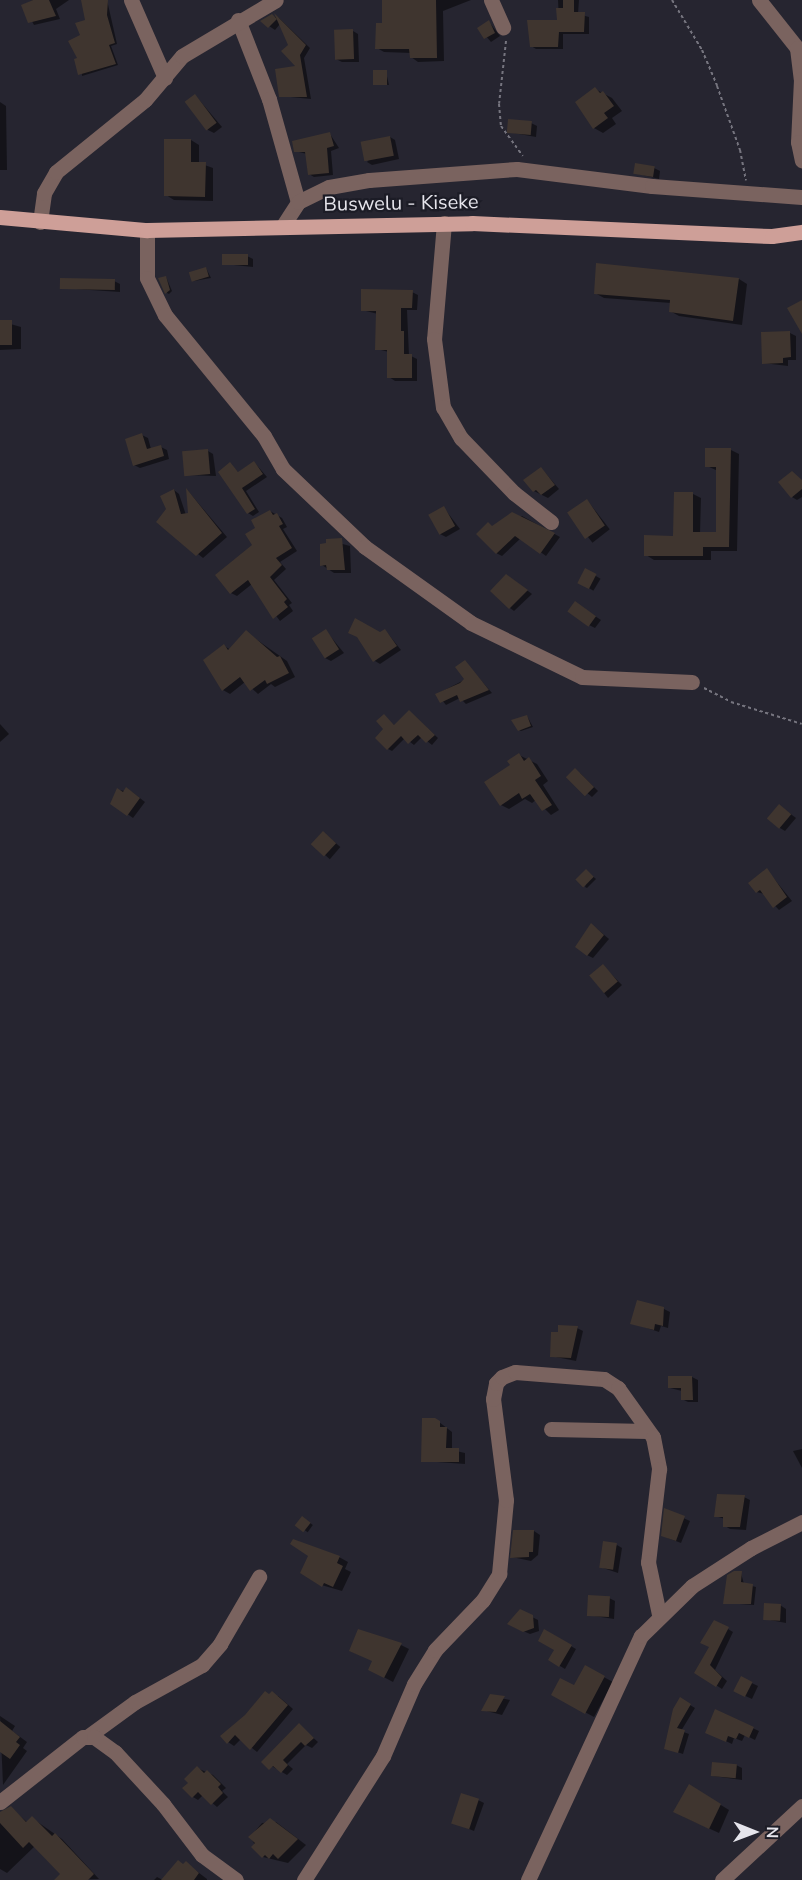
<!DOCTYPE html>
<html>
<head>
<meta charset="utf-8">
<style>
	body { margin:0 }
	#map { position:relative; width:802px; height:1880px; overflow:hidden; background:#262530; font-family:"Nunito Sans",sans-serif }
	div>[style] { position:absolute }
	.shadow>* { inset:0; background:#0007; transform-origin:0 0 }
	.building>* { inset:0; background:#3f352f; transform-origin:0 0 }
	.path>* { height:2px; margin-top:-1px; transform-origin:0; background:repeating-linear-gradient(90deg,#76757f 0 3px,transparent 0 6px) }
	.minor>* { height:15px; margin:-7.5px; padding:0 7.5px; transform-origin:7.5px; border-radius:7.5px; background:#7a635f }
	.major>* { height:15px; margin:-7.5px; padding:0 7.5px; transform-origin:7.5px; border-radius:7.5px; background:#ce9f98 }
	span { translate:-50% -50%; white-space:nowrap; text-align:center; line-height:1.15; -webkit-text-stroke:4.5px #1c1c26; paint-order:stroke }
	.street-label { font-size:20px; color:#e6e5ec }
	.north { position:absolute; left:724px; top:1802px; width:60px; height:60px; -webkit-text-stroke:4px #1c1c26; paint-order:stroke; rotate:91deg; font-size:16px; font-weight:700; line-height:24px; text-align:center; color:#e6e5ec }
	.north::after { content:''; display:block; margin:auto; width:21px; height:27px; background:#e6e5ec; clip-path:polygon(50% 0,100% 100%,50% 72%,0 100%) }
</style>
</head>
<body>
<div id="map">
	<div class="shadow">
		<i style="clip-path:polygon(33px 0,69px 0,56px 9px,60px 19px,34px 25px,23px 5px)"></i>
		<i style="clip-path:polygon(107px 0,117px 44px,111px 46px,118px 65px,82px 76px,81px 35px,86px 21px)"></i>
		<i style="clip-path:polygon(406px 0,471px 0,443px 11px,444px 61px,418px 62px,411px 57px,411px 53px,384px 52px,377px 48px,384px 25px)"></i>
		<i style="clip-path:polygon(558px 0,579px 0,578px 14px,589px 17px,589px 34px,563px 34px,563px 49px,536px 49px,531px 46px,559px 22px)"></i>
		<i style="clip-path:polygon(272px 16px,279px 18px,310px 48px,304px 58px,311px 99px,280px 96px,298px 67px,280px 24px,275px 30px,269px 26px)"></i>
		<i style="clip-path:polygon(489px 22px,500px 36px,491px 42px,479px 28px)"></i>
		<i style="clip-path:polygon(353px 31px,358px 34px,359px 62px,342px 62px,336px 59px)"></i>
		<i style="clip-path:polygon(386px 72px,389px 85px,375px 84px)"></i>
		<i style="clip-path:polygon(595px 89px,612px 98px,622px 111px,612px 118px,616px 124px,603px 133px,594px 128px)"></i>
		<i style="clip-path:polygon(195px 95px,222px 127px,214px 133px,208px 130px)"></i>
		<i style="clip-path:polygon(0 102px,6px 106px,7px 170px,0 170px)"></i>
		<i style="clip-path:polygon(531px 123px,537px 126px,536px 137px,508px 132px)"></i>
		<i style="clip-path:polygon(330px 134px,339px 148px,331px 151px,333px 175px,314px 177px,309px 174px,307px 154px,295px 151px)"></i>
		<i style="clip-path:polygon(390px 137px,395px 140px,399px 159px,372px 165px,367px 162px)"></i>
		<i style="clip-path:polygon(191px 140px,199px 145px,199px 163px,213px 168px,213px 201px,174px 200px,166px 195px)"></i>
		<i style="clip-path:polygon(654px 168px,660px 171px,659px 179px,635px 173px)"></i>
		<i style="clip-path:polygon(247px 256px,253px 259px,253px 267px,224px 264px)"></i>
		<i style="clip-path:polygon(598px 265px,739px 279px,747px 284px,742px 325px,679px 316px,670px 311px,671px 303px,604px 298px,595px 293px)"></i>
		<i style="clip-path:polygon(206px 268px,211px 278px,194px 281px)"></i>
		<i style="clip-path:polygon(166px 277px,172px 291px,169px 294px,167px 293px)"></i>
		<i style="clip-path:polygon(114px 281px,120px 284px,120px 292px,61px 288px)"></i>
		<i style="clip-path:polygon(412px 292px,418px 295px,417px 310px,407px 310px,409px 355px,417px 359px,417px 381px,395px 381px,389px 377px,389px 352px,377px 349px,378px 314px,362px 310px)"></i>
		<i style="clip-path:polygon(0 321px,21px 327px,21px 349px,0 350px)"></i>
		<i style="clip-path:polygon(790px 333px,796px 336px,796px 360px,788px 360px,788px 366px,763px 363px,762px 334px)"></i>
		<i style="clip-path:polygon(142px 435px,148px 438px,151px 449px,161px 447px,167px 450px,169px 459px,140px 468px,134px 465px)"></i>
		<i style="clip-path:polygon(707px 449px,731px 450px,739px 454px,737px 551px,711px 551px,711px 560px,654px 560px,646px 555px,674px 537px,693px 494px,701px 498px,700px 534px,717px 534px,718px 471px,707px 466px)"></i>
		<i style="clip-path:polygon(208px 451px,213px 454px,216px 476px,186px 475px)"></i>
		<i style="clip-path:polygon(254px 462px,267px 477px,246px 491px,259px 512px,253px 516px,248px 513px,230px 464px,239px 473px)"></i>
		<i style="clip-path:polygon(541px 468px,559px 489px,548px 498px,534px 491px)"></i>
		<i style="clip-path:polygon(802px 481px,802px 497px,797px 500px,792px 497px)"></i>
		<i style="clip-path:polygon(174px 490px,179px 494px,186px 515px,190px 514px,188px 491px,227px 537px,203px 558px,158px 522px,168px 510px)"></i>
		<i style="left:587px;top:500px;width:37px;height:22px;rotate:52deg"></i>
		<i style="clip-path:polygon(444px 508px,460px 529px,446px 537px,440px 534px)"></i>
		<i style="clip-path:polygon(270px 511px,282px 518px,287px 527px,283px 529px,297px 551px,280px 562px,286px 569px,274px 580px,292px 603px,289px 605px,293px 611px,280px 621px,252px 584px,237px 596px,231px 593px,254px 545px,257px 528px)"></i>
		<i style="clip-path:polygon(522px 516px,560px 537px,546px 556px,521px 538px,502px 556px,496px 553px,493px 527px)"></i>
		<i style="clip-path:polygon(328px 540px,350px 546px,351px 573px,334px 573px,322px 565px)"></i>
		<i style="left:586px;top:570px;width:17px;height:14px;rotate:31deg"></i>
		<i style="clip-path:polygon(512px 579px,532px 594px,514px 611px,510px 608px)"></i>
		<i style="clip-path:polygon(580px 606px,601px 620px,595px 628px,589px 625px)"></i>
		<i style="clip-path:polygon(385px 630px,401px 650px,380px 664px,375px 661px,381px 633px)"></i>
		<i style="clip-path:polygon(326px 631px,344px 653px,331px 661px,325px 658px)"></i>
		<i style="clip-path:polygon(246px 632px,287px 661px,295px 677px,275px 687px,271px 684px,258px 694px,245px 682px,230px 694px,223px 690px,224px 646px,231px 650px)"></i>
		<i style="clip-path:polygon(465px 662px,492px 693px,466px 704px,460px 698px,446px 705px,437px 694px,466px 679px)"></i>
		<i style="clip-path:polygon(409px 711px,438px 738px,432px 745px,422px 737px,414px 745px,405px 738px,392px 751px,388px 749px,384px 716px,395px 726px)"></i>
		<i style="clip-path:polygon(527px 716px,533px 727px,521px 731px,519px 730px)"></i>
		<i style="clip-path:polygon(0 724px,9px 734px,0 742px)"></i>
		<i style="clip-path:polygon(519px 755px,537px 764px,548px 781px,543px 785px,559px 810px,551px 815px,536px 800px,532px 803px,525px 799px,509px 809px,501px 805px)"></i>
		<i style="clip-path:polygon(580px 773px,598px 791px,592px 797px,568px 777px)"></i>
		<i style="clip-path:polygon(118px 790px,132px 792px,145px 802px,133px 818px,112px 803px)"></i>
		<i style="clip-path:polygon(780px 806px,796px 818px,785px 831px,780px 828px)"></i>
		<i style="left:323px;top:832px;width:23px;height:16px;rotate:41deg"></i>
		<i style="clip-path:polygon(767px 870px,792px 901px,779px 910px,764px 894px,757px 892px)"></i>
		<i style="clip-path:polygon(589px 873px,596px 879px,587px 888px,585px 887px)"></i>
		<i style="clip-path:polygon(596px 928px,609px 939px,593px 958px,587px 955px)"></i>
		<i style="clip-path:polygon(603px 966px,622px 985px,608px 998px,591px 976px)"></i>
		<i style="clip-path:polygon(664px 1309px,670px 1312px,668px 1328px,661px 1326px,659px 1332px,632px 1323px)"></i>
		<i style="clip-path:polygon(577px 1328px,583px 1331px,576px 1361px,551px 1356px)"></i>
		<i style="clip-path:polygon(692px 1377px,698px 1380px,698px 1402px,688px 1402px,682px 1399px,682px 1391px,670px 1388px,669px 1378px)"></i>
		<i style="clip-path:polygon(423px 1420px,439px 1422px,452px 1432px,452px 1450px,465px 1453px,465px 1464px,423px 1461px)"></i>
		<i style="clip-path:polygon(802px 1449px,802px 1468px,793px 1451px)"></i>
		<i style="clip-path:polygon(744px 1497px,750px 1500px,746px 1530px,730px 1529px,725px 1526px,725px 1519px,715px 1516px)"></i>
		<i style="clip-path:polygon(665px 1510px,690px 1521px,681px 1543px,668px 1538px)"></i>
		<i style="left:303px;top:1518px;width:12px;height:9px;rotate:35deg"></i>
		<i style="clip-path:polygon(534px 1531px,540px 1535px,538px 1555px,531px 1561px,512px 1557px)"></i>
		<i style="clip-path:polygon(617px 1545px,622px 1548px,618px 1573px,600px 1567px)"></i>
		<i style="clip-path:polygon(339px 1557px,348px 1562px,345px 1569px,351px 1572px,342px 1591px,318px 1584px,302px 1573px)"></i>
		<i style="clip-path:polygon(741px 1573px,744px 1584px,756px 1587px,754px 1605px,725px 1603px)"></i>
		<i style="clip-path:polygon(609px 1598px,615px 1601px,614px 1619px,588px 1615px)"></i>
		<i style="clip-path:polygon(780px 1605px,786px 1609px,786px 1623px,765px 1619px)"></i>
		<i style="clip-path:polygon(532px 1617px,538px 1620px,539px 1631px,530px 1634px,514px 1627px)"></i>
		<i style="clip-path:polygon(728px 1629px,733px 1632px,715px 1670px,727px 1681px,722px 1689px,696px 1672px)"></i>
		<i style="clip-path:polygon(545px 1631px,576px 1649px,565px 1669px,550px 1660px,556px 1649px)"></i>
		<i style="clip-path:polygon(401px 1645px,409px 1649px,393px 1682px,378px 1674px,374px 1661px,350px 1651px)"></i>
		<i style="clip-path:polygon(585px 1667px,613px 1682px,594px 1717px,553px 1695px,575px 1687px)"></i>
		<i style="clip-path:polygon(741px 1678px,758px 1686px,752px 1699px,741px 1694px)"></i>
		<i style="clip-path:polygon(270px 1696px,278px 1696px,293px 1709px,257px 1752px,241px 1739px,234px 1746px,228px 1742px)"></i>
		<i style="clip-path:polygon(491px 1696px,510px 1700px,502px 1715px,483px 1710px)"></i>
		<i style="clip-path:polygon(680px 1699px,695px 1708px,681px 1731px,689px 1734px,683px 1754px,665px 1748px)"></i>
		<i style="clip-path:polygon(716px 1711px,759px 1731px,755px 1740px,745px 1735px,742px 1741px,734px 1738px,732px 1744px,713px 1735px)"></i>
		<i style="clip-path:polygon(0 1716px,15px 1726px,12px 1731px,27px 1742px,23px 1748px,27px 1751px,3px 1785px)"></i>
		<i style="clip-path:polygon(299px 1725px,318px 1742px,312px 1748px,306px 1745px,287px 1764px,293px 1769px,287px 1775px,263px 1761px)"></i>
		<i style="clip-path:polygon(736px 1765px,742px 1768px,742px 1780px,713px 1776px)"></i>
		<i style="clip-path:polygon(197px 1768px,213px 1775px,226px 1788px,222px 1791px,228px 1797px,217px 1807px,203px 1795px,198px 1800px,193px 1797px)"></i>
		<i style="clip-path:polygon(690px 1786px,729px 1810px,719px 1833px,684px 1817px)"></i>
		<i style="clip-path:polygon(478px 1800px,484px 1803px,474px 1831px,452px 1822px)"></i>
		<i style="clip-path:polygon(11px 1808px,28px 1823px,32px 1818px,62px 1839px,99px 1879px,56px 1880px,62px 1874px,35px 1846px,7px 1873px,0 1869px,0 1817px)"></i>
		<i style="clip-path:polygon(276px 1822px,306px 1845px,288px 1863px,263px 1857px,250px 1837px,262px 1823px)"></i>
		<i style="clip-path:polygon(186px 1863px,207px 1879px,207px 1880px,154px 1880px,157px 1877px,163px 1880px)"></i>
	</div>
	<div class="building">
		<i style="clip-path:polygon(33px 0,49px 0,56px 16px,28px 23px,21px 5px)"></i>
		<i style="clip-path:polygon(81px 0,108px 0,107px 15px,115px 43px,109px 45px,116px 64px,78px 75px,74px 59px,77px 58px,68px 41px,80px 35px,75px 23px,85px 20px)"></i>
		<i style="clip-path:polygon(382px 0,436px 0,437px 58px,410px 58px,409px 49px,375px 49px,376px 23px,382px 23px)"></i>
		<i style="clip-path:polygon(563px 0,574px 0,574px 12px,585px 12px,584px 32px,559px 32px,558px 47px,530px 47px,527px 20px,557px 20px,556px 8px,563px 8px)"></i>
		<i style="clip-path:polygon(274px 13px,306px 45px,300px 55px,307px 97px,279px 97px,275px 69px,295px 66px,281px 51px,288px 45px)"></i>
		<i style="clip-path:polygon(272px 14px,277px 19px,268px 28px,260px 21px)"></i>
		<i style="clip-path:polygon(489px 20px,495px 33px,484px 39px,477px 28px)"></i>
		<i style="left:353px;top:29px;width:30px;height:19px;rotate:88deg"></i>
		<i style="left:387px;top:70px;width:15px;height:14px;rotate:90deg"></i>
		<i style="clip-path:polygon(595px 87px,600px 93px,603px 91px,614px 106px,604px 113px,608px 118px,593px 129px,575px 102px)"></i>
		<i style="left:195px;top:94px;width:36px;height:13px;rotate:53deg"></i>
		<i style="left:508px;top:119px;width:24px;height:14px;rotate:5deg"></i>
		<i style="clip-path:polygon(330px 132px,334px 146px,327px 148px,329px 173px,308px 175px,305px 152px,294px 152px,292px 141px)"></i>
		<i style="left:390px;top:136px;width:20px;height:30px;rotate:79deg"></i>
		<i style="clip-path:polygon(164px 139px,191px 139px,191px 162px,206px 162px,205px 197px,164px 196px)"></i>
		<i style="left:635px;top:163px;width:20px;height:11px;rotate:9deg"></i>
		<i style="left:222px;top:254px;width:26px;height:11px"></i>
		<i style="clip-path:polygon(596px 263px,739px 278px,733px 321px,669px 312px,670px 300px,594px 294px)"></i>
		<i style="left:206px;top:267px;width:10px;height:18px;rotate:73deg"></i>
		<i style="clip-path:polygon(166px 276px,170px 290px,165px 294px,158px 278px)"></i>
		<i style="left:60px;top:278px;width:55px;height:11px;rotate:1deg"></i>
		<i style="clip-path:polygon(361px 289px,413px 290px,412px 308px,401px 308px,401px 331px,404px 331px,404px 354px,412px 354px,412px 378px,387px 378px,387px 350px,375px 350px,376px 311px,361px 311px)"></i>
		<i style="clip-path:polygon(802px 300px,802px 334px,787px 308px)"></i>
		<i style="left:0;top:320px;width:12px;height:25px"></i>
		<i style="clip-path:polygon(790px 331px,791px 357px,783px 358px,783px 363px,762px 364px,761px 332px)"></i>
		<i style="clip-path:polygon(142px 433px,147px 449px,161px 445px,164px 456px,133px 466px,125px 439px)"></i>
		<i style="clip-path:polygon(705px 448px,731px 448px,729px 547px,703px 547px,703px 556px,644px 556px,644px 535px,673px 536px,674px 492px,693px 492px,693px 532px,716px 532px,716px 467px,705px 467px)"></i>
		<i style="left:208px;top:449px;width:25px;height:26px;rotate:85deg"></i>
		<i style="clip-path:polygon(254px 461px,263px 474px,242px 488px,255px 509px,247px 514px,218px 472px,230px 462px,238px 472px)"></i>
		<i style="clip-path:polygon(541px 467px,555px 485px,541px 495px,536px 490px,533px 492px,523px 480px)"></i>
		<i style="clip-path:polygon(792px 471px,802px 480px,802px 489px,791px 498px,778px 482px)"></i>
		<i style="clip-path:polygon(186px 488px,222px 533px,196px 556px,156px 522px,166px 509px,160px 496px,174px 489px,181px 514px,188px 513px)"></i>
		<i style="left:587px;top:499px;width:32px;height:24px;rotate:56deg"></i>
		<i style="left:444px;top:506px;width:23px;height:18px;rotate:61deg"></i>
		<i style="clip-path:polygon(270px 510px,273px 515px,277px 513px,283px 524px,279px 526px,292px 548px,276px 558px,282px 565px,270px 577px,287px 599px,284px 602px,288px 607px,273px 619px,248px 580px,230px 594px,215px 575px,252px 545px,245px 534px,255px 528px,251px 520px)"></i>
		<i style="clip-path:polygon(512px 512px,555px 533px,540px 554px,515px 536px,496px 554px,476px 534px,488px 522px,492px 526px)"></i>
		<i style="clip-path:polygon(342px 538px,345px 570px,327px 570px,326px 565px,320px 566px,320px 544px,326px 543px,326px 539px)"></i>
		<i style="left:585px;top:568px;width:13px;height:17px;rotate:27deg"></i>
		<i style="clip-path:polygon(506px 574px,528px 590px,509px 609px,490px 591px)"></i>
		<i style="left:575px;top:601px;width:26px;height:13px;rotate:36deg"></i>
		<i style="clip-path:polygon(355px 618px,380px 632px,385px 629px,397px 646px,373px 662px,357px 637px,348px 633px)"></i>
		<i style="left:326px;top:629px;width:24px;height:17px;rotate:57deg"></i>
		<i style="clip-path:polygon(246px 630px,277px 657px,280px 656px,289px 673px,267px 684px,265px 680px,250px 691px,240px 677px,222px 691px,203px 660px,224px 644px,228px 650px)"></i>
		<i style="clip-path:polygon(465px 660px,489px 690px,460px 702px,457px 695px,440px 703px,435px 694px,460px 683px,464px 679px,455px 667px)"></i>
		<i style="clip-path:polygon(409px 710px,435px 735px,426px 743px,418px 735px,408px 744px,401px 736px,387px 750px,375px 738px,383px 729px,376px 721px,384px 714px,394px 725px)"></i>
		<i style="clip-path:polygon(527px 715px,531px 726px,518px 731px,511px 720px)"></i>
		<i style="clip-path:polygon(519px 753px,524px 761px,529px 757px,541px 776px,535px 780px,552px 805px,542px 811px,530px 794px,522px 799px,519px 793px,500px 806px,484px 782px,510px 765px,507px 761px)"></i>
		<i style="left:575px;top:768px;width:27px;height:13px;rotate:45deg"></i>
		<i style="clip-path:polygon(126px 787px,140px 798px,127px 816px,110px 804px,117px 788px,123px 792px)"></i>
		<i style="left:779px;top:804px;width:16px;height:19px;rotate:40deg"></i>
		<i style="left:323px;top:831px;width:18px;height:18px;rotate:43deg"></i>
		<i style="clip-path:polygon(767px 868px,787px 897px,773px 908px,760px 890px,756px 893px,748px 883px)"></i>
		<i style="left:586px;top:869px;width:11px;height:15px;rotate:45deg"></i>
		<i style="clip-path:polygon(591px 923px,604px 935px,587px 956px,575px 947px)"></i>
		<i style="left:603px;top:964px;width:23px;height:18px;rotate:50deg"></i>
		<i style="clip-path:polygon(637px 1300px,664px 1307px,663px 1326px,655px 1324px,654px 1330px,630px 1324px)"></i>
		<i style="clip-path:polygon(558px 1325px,578px 1326px,571px 1358px,550px 1357px,551px 1332px,558px 1332px)"></i>
		<i style="clip-path:polygon(668px 1376px,692px 1376px,693px 1400px,681px 1400px,681px 1388px,668px 1388px)"></i>
		<i style="clip-path:polygon(422px 1418px,435px 1418px,440px 1421px,440px 1427px,447px 1427px,446px 1448px,459px 1448px,459px 1462px,421px 1462px)"></i>
		<i style="clip-path:polygon(717px 1494px,745px 1495px,740px 1527px,723px 1527px,723px 1517px,714px 1517px)"></i>
		<i style="clip-path:polygon(664px 1508px,685px 1516px,676px 1541px,661px 1536px)"></i>
		<i style="left:302px;top:1516px;width:11px;height:12px;rotate:38deg"></i>
		<i style="clip-path:polygon(513px 1530px,534px 1530px,533px 1552px,529px 1552px,529px 1557px,510px 1558px)"></i>
		<i style="clip-path:polygon(293px 1539px,340px 1556px,337px 1563px,343px 1566px,333px 1587px,324px 1583px,322px 1587px,300px 1573px,308px 1556px,290px 1544px)"></i>
		<i style="left:603px;top:1541px;width:14px;height:27px;rotate:8deg"></i>
		<i style="clip-path:polygon(734px 1571px,742px 1571px,741px 1582px,753px 1584px,751px 1604px,723px 1604px,727px 1575px)"></i>
		<i style="left:588px;top:1595px;width:22px;height:21px;rotate:3deg"></i>
		<i style="left:764px;top:1603px;width:17px;height:17px;rotate:3deg"></i>
		<i style="clip-path:polygon(520px 1609px,533px 1615px,534px 1628px,523px 1632px,507px 1624px)"></i>
		<i style="clip-path:polygon(714px 1620px,729px 1627px,710px 1665px,722px 1677px,716px 1687px,694px 1673px,709px 1647px,700px 1643px)"></i>
		<i style="clip-path:polygon(358px 1629px,402px 1643px,384px 1678px,368px 1670px,372px 1661px,349px 1651px)"></i>
		<i style="clip-path:polygon(544px 1629px,572px 1645px,559px 1667px,548px 1660px,554px 1650px,538px 1641px)"></i>
		<i style="clip-path:polygon(585px 1665px,605px 1676px,585px 1714px,551px 1695px,560px 1678px,574px 1685px)"></i>
		<i style="left:741px;top:1676px;width:13px;height:17px;rotate:27deg"></i>
		<i style="clip-path:polygon(265px 1691px,269px 1694px,272px 1691px,288px 1705px,250px 1750px,235px 1735px,227px 1744px,220px 1736px,245px 1715px)"></i>
		<i style="clip-path:polygon(490px 1694px,505px 1696px,496px 1712px,481px 1711px)"></i>
		<i style="clip-path:polygon(680px 1697px,691px 1704px,677px 1728px,685px 1730px,678px 1753px,664px 1749px,673px 1709px)"></i>
		<i style="clip-path:polygon(715px 1709px,754px 1727px,749px 1738px,739px 1733px,736px 1739px,728px 1736px,726px 1742px,705px 1733px)"></i>
		<i style="clip-path:polygon(0 1721px,20px 1737px,16px 1742px,20px 1745px,10px 1759px,0 1752px)"></i>
		<i style="clip-path:polygon(299px 1723px,314px 1738px,305px 1746px,301px 1742px,283px 1760px,288px 1765px,281px 1773px,273px 1766px,269px 1770px,261px 1762px)"></i>
		<i style="left:712px;top:1762px;width:25px;height:14px;rotate:5deg"></i>
		<i style="clip-path:polygon(197px 1766px,204px 1773px,207px 1770px,221px 1784px,218px 1787px,223px 1793px,211px 1805px,198px 1792px,192px 1798px,182px 1788px,188px 1783px,184px 1779px)"></i>
		<i style="clip-path:polygon(689px 1784px,721px 1804px,709px 1829px,673px 1812px)"></i>
		<i style="left:461px;top:1793px;width:19px;height:32px;rotate:18deg"></i>
		<i style="clip-path:polygon(11px 1806px,26px 1822px,32px 1816px,52px 1836px,55px 1833px,94px 1874px,88px 1880px,54px 1880px,60px 1874px,29px 1842px,23px 1848px,0 1823px,0 1812px)"></i>
		<i style="clip-path:polygon(270px 1818px,298px 1839px,278px 1859px,273px 1854px,269px 1859px,265px 1855px,262px 1858px,251px 1847px,255px 1843px,248px 1837px)"></i>
		<i style="clip-path:polygon(178px 1860px,183px 1864px,186px 1861px,199px 1873px,194px 1880px,161px 1880px)"></i>
	</div>
	<div class="path">
		<i style="left:672px;top:0;width:58px;rotate:59deg"></i>
		<i style="left:702px;top:50px;width:39px;rotate:67deg"></i>
		<i style="left:717px;top:86px;width:68px;rotate:70.2deg"></i>
		<i style="left:740px;top:150px;width:31px;rotate:79deg"></i>
		<i style="left:506px;top:41px;width:63px;rotate:96.3deg"></i>
		<i style="left:499px;top:104px;width:22px;rotate:85deg"></i>
		<i style="left:501px;top:126px;width:37px;rotate:54deg"></i>
		<i style="left:704px;top:688px;width:30px;rotate:27deg"></i>
		<i style="left:731px;top:702px;width:74px;rotate:17.2deg"></i>
	</div>
	<div class="minor">
		<i style="left:131px;top:0;width:85px;rotate:66.4deg"></i>
		<i style="left:491px;top:0;width:30px;rotate:66deg"></i>
		<i style="left:759px;top:0;width:61px;rotate:51.6deg"></i>
		<i style="left:797px;top:48px;width:31px;rotate:83deg"></i>
		<i style="left:801px;top:79px;width:63px;rotate:92.7deg"></i>
		<i style="left:798px;top:142px;width:19px;rotate:78deg"></i>
		<i style="left:238px;top:20px;width:85px;rotate:68.6deg"></i>
		<i style="left:269px;top:99px;width:107px;rotate:74.3deg"></i>
		<i style="left:40px;top:222px;width:29px;rotate:-82deg"></i>
		<i style="left:44px;top:193px;width:24px;rotate:-60deg"></i>
		<i style="left:56px;top:172px;width:114px;rotate:-39deg"></i>
		<i style="left:145px;top:100px;width:57px;rotate:-49.9deg"></i>
		<i style="left:182px;top:56px;width:109px;rotate:-30.8deg"></i>
		<i style="left:444px;top:223px;width:116px;rotate:94.9deg"></i>
		<i style="left:434px;top:339px;width:69px;rotate:82.5deg"></i>
		<i style="left:443px;top:407px;width:36px;rotate:60deg"></i>
		<i style="left:461px;top:438px;width:76px;rotate:46.1deg"></i>
		<i style="left:514px;top:493px;width:47px;rotate:38.1deg"></i>
		<i style="left:282px;top:227px;width:30px;rotate:-57deg"></i>
		<i style="left:298px;top:202px;width:34px;rotate:-26deg"></i>
		<i style="left:329px;top:187px;width:41px;rotate:-9.9deg"></i>
		<i style="left:369px;top:180px;width:148px;rotate:-4.3deg"></i>
		<i style="left:517px;top:169px;width:136px;rotate:7.2deg"></i>
		<i style="left:652px;top:186px;width:150px;rotate:4.2deg"></i>
		<i style="left:147px;top:230px;width:48px;rotate:90deg"></i>
		<i style="left:147px;top:278px;width:41px;rotate:64.1deg"></i>
		<i style="left:165px;top:315px;width:156px;rotate:50.7deg"></i>
		<i style="left:264px;top:436px;width:38px;rotate:60deg"></i>
		<i style="left:283px;top:469px;width:113px;rotate:43.6deg"></i>
		<i style="left:365px;top:547px;width:130px;rotate:35.6deg"></i>
		<i style="left:471px;top:623px;width:123px;rotate:25.9deg"></i>
		<i style="left:582px;top:677px;width:110px;rotate:2.6deg"></i>
		<i style="left:551px;top:1429px;width:96px;rotate:1.2deg"></i>
		<i style="left:87px;top:1737px;width:59px;rotate:-36.1deg"></i>
		<i style="left:135px;top:1702px;width:77px;rotate:-28.9deg"></i>
		<i style="left:202px;top:1665px;width:28px;rotate:-49deg"></i>
		<i style="left:220px;top:1644px;width:78px;rotate:-59.8deg"></i>
		<i style="left:0;top:1802px;width:105px;rotate:-38.1deg"></i>
		<i style="left:83px;top:1737px;width:11px"></i>
		<i style="left:94px;top:1737px;width:26px;rotate:36deg"></i>
		<i style="left:115px;top:1752px;width:71px;rotate:47.3deg"></i>
		<i style="left:163px;top:1804px;width:64px;rotate:52.6deg"></i>
		<i style="left:202px;top:1855px;width:42px;rotate:36.3deg"></i>
		<i style="left:304px;top:1880px;width:147px;rotate:-57.5deg"></i>
		<i style="left:383px;top:1756px;width:78px;rotate:-66.7deg"></i>
		<i style="left:414px;top:1684px;width:40px;rotate:-58deg"></i>
		<i style="left:435px;top:1650px;width:69px;rotate:-46.2deg"></i>
		<i style="left:483px;top:1600px;width:31px;rotate:-58deg"></i>
		<i style="left:499px;top:1574px;width:74px;rotate:-84.6deg"></i>
		<i style="left:506px;top:1500px;width:102px;rotate:-97.3deg"></i>
		<i style="left:493px;top:1399px;width:16px;rotate:-79deg"></i>
		<i style="left:496px;top:1383px;width:8px;rotate:-45deg"></i>
		<i style="left:502px;top:1377px;width:14px;rotate:-21deg"></i>
		<i style="left:515px;top:1372px;width:89px;rotate:4.5deg"></i>
		<i style="left:604px;top:1379px;width:17px;rotate:33deg"></i>
		<i style="left:618px;top:1388px;width:60px;rotate:54.5deg"></i>
		<i style="left:653px;top:1437px;width:33px;rotate:79deg"></i>
		<i style="left:659px;top:1469px;width:94px;rotate:96.7deg"></i>
		<i style="left:648px;top:1562px;width:53px;rotate:78.1deg"></i>
		<i style="left:528px;top:1880px;width:269px;rotate:-65.2deg"></i>
		<i style="left:641px;top:1636px;width:71px;rotate:-44.4deg"></i>
		<i style="left:692px;top:1586px;width:70px;rotate:-32.8deg"></i>
		<i style="left:751px;top:1548px;width:57px;rotate:-27deg"></i>
		<i style="left:722px;top:1880px;width:109px;rotate:-42.8deg"></i>
	</div>
	<div class="major">
		<i style="left:0;top:217px;width:148px;rotate:5.1deg"></i>
		<i style="left:147px;top:230px;width:325px;rotate:-1.2deg"></i>
		<i style="left:472px;top:223px;width:300px;rotate:2.5deg"></i>
		<i style="left:772px;top:236px;width:30px;rotate:-8deg"></i>
	</div>
	<div class="street-label">
		<span style="left:401px;top:203px;rotate:-1deg">Buswelu - Kiseke</span>
	</div>
	<div class="north">N</div>
</div>
</body>
</html>
